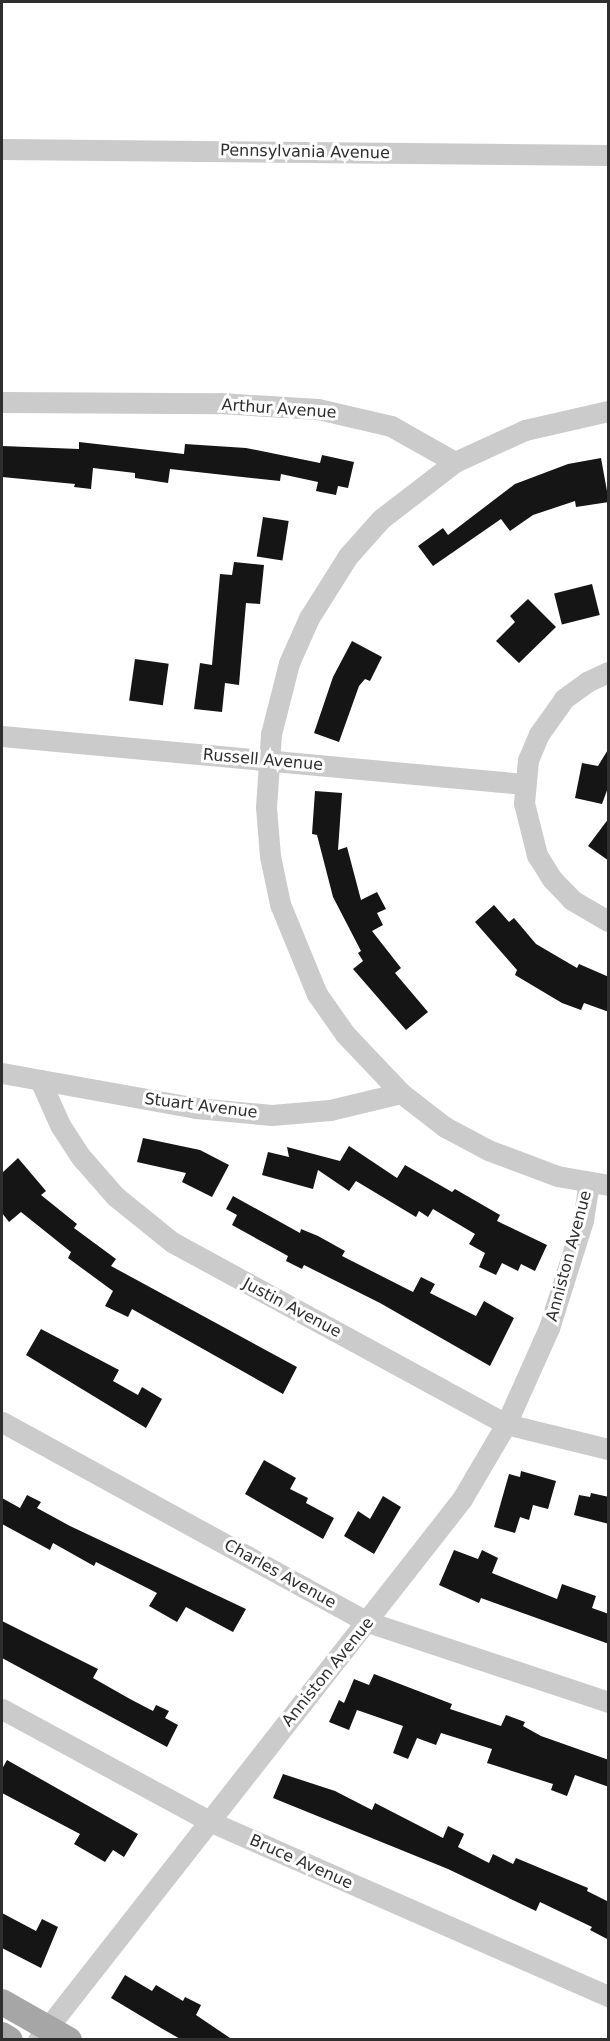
<!DOCTYPE html>
<html>
<head>
<meta charset="utf-8">
<style>
	body { margin:0 }
	#map { position:relative; width:610px; height:2041px; overflow:hidden; background:#fff; font-family:"DejaVu Sans",sans-serif }
	div>[style] { position:absolute }
	.building>* { inset:0; background:#151515; transform-origin:0 0 }
	.minor>* { height:21px; margin:-10.5px; padding:0 10.5px; transform-origin:10.5px; border-radius:10.5px; background:#cbcbcb }
	.major>* { height:26px; margin:-13px; padding:0 13px; transform-origin:13px; border-radius:13px; background:#a6a6a6 }
	span { translate:-50% -50%; white-space:nowrap; text-align:center; line-height:1.15; -webkit-text-stroke:6px #fff; paint-order:stroke }
	.street-label { font-size:16px; color:#2e2e2e }
	.frame { position:absolute; inset:0; border:3px solid #2e2e2e; pointer-events:none }
</style>
</head>
<body>
<div id="map">
	<div class="building">
		<i style="clip-path:polygon(79px 442px,184px 454px,185px 444px,246px 448px,320px 463px,322px 455px,354px 462px,348px 488px,338px 486px,336px 495px,316px 491px,318px 482px,281px 474px,280px 481px,170px 469px,168px 483px,135px 478px,135px 473px,93px 468px,91px 489px,74px 487px,75px 484px,2px 477px,2px 446px,79px 449px)"></i>
		<i style="clip-path:polygon(601px 458px,609px 502px,576px 507px,575px 501px,533px 515px,510px 531px,501px 519px,433px 566px,418px 546px,443px 528px,448px 535px,515px 484px,568px 464px)"></i>
		<i style="left:263px;top:517px;width:26px;height:40px;rotate:9deg"></i>
		<i style="clip-path:polygon(234px 562px,264px 565px,260px 604px,246px 603px,239px 685px,225px 683px,222px 712px,194px 709px,200px 663px,212px 665px,220px 574px,232px 575px)"></i>
		<i style="left:592px;top:584px;width:32px;height:39px;rotate:76deg"></i>
		<i style="clip-path:polygon(528px 599px,556px 627px,519px 663px,496px 641px,515px 622px,510px 616px)"></i>
		<i style="clip-path:polygon(352px 641px,382px 657px,370px 681px,365px 679px,359px 686px,339px 742px,314px 733px,333px 677px)"></i>
		<i style="left:135px;top:659px;width:34px;height:42px;rotate:8deg"></i>
		<i style="clip-path:polygon(609px 748px,609px 785px,602px 804px,575px 798px,582px 763px,598px 766px)"></i>
		<i style="clip-path:polygon(315px 791px,342px 793px,338px 850px,347px 847px,361px 900px,377px 892px,386px 909px,377px 913px,383px 925px,372px 931px,401px 968px,395px 973px,428px 1012px,406px 1030px,353px 969px,363px 961px,358px 953px,361px 951px,333px 897px,317px 835px,312px 834px)"></i>
		<i style="clip-path:polygon(609px 818px,609px 861px,588px 846px)"></i>
		<i style="clip-path:polygon(494px 905px,509px 922px,514px 918px,536px 944px,577px 968px,579px 964px,609px 977px,609px 1012px,584px 1003px,581px 1010px,562px 1003px,515px 975px,517px 970px,475px 922px)"></i>
		<i style="clip-path:polygon(143px 1138px,200px 1150px,229px 1165px,212px 1197px,182px 1182px,186px 1173px,137px 1162px)"></i>
		<i style="clip-path:polygon(349px 1146px,397px 1178px,405px 1165px,452px 1192px,455px 1189px,500px 1215px,497px 1221px,547px 1245px,535px 1271px,521px 1264px,518px 1271px,502px 1263px,496px 1275px,479px 1267px,485px 1253px,469px 1244px,475px 1234px,433px 1209px,428px 1217px,419px 1211px,416px 1217px,356px 1181px,349px 1191px,318px 1170px,313px 1189px,262px 1175px,268px 1152px,289px 1157px,287px 1147px,340px 1161px)"></i>
		<i style="clip-path:polygon(18px 1158px,46px 1191px,41px 1195px,77px 1224px,74px 1228px,116px 1259px,111px 1266px,297px 1367px,283px 1394px,132px 1309px,128px 1317px,105px 1306px,113px 1291px,68px 1258px,71px 1252px,21px 1212px,9px 1222px,2px 1213px,2px 1173px)"></i>
		<i style="clip-path:polygon(233px 1196px,300px 1233px,301px 1229px,318px 1236px,345px 1251px,342px 1256px,413px 1292px,421px 1277px,435px 1284px,430px 1293px,476px 1316px,484px 1301px,514px 1318px,490px 1366px,380px 1303px,304px 1265px,302px 1269px,286px 1261px,288px 1256px,232px 1225px,237px 1215px,226px 1209px)"></i>
		<i style="clip-path:polygon(41px 1329px,119px 1370px,113px 1381px,138px 1395px,142px 1387px,162px 1399px,146px 1428px,26px 1355px)"></i>
		<i style="clip-path:polygon(264px 1460px,296px 1478px,290px 1489px,308px 1498px,306px 1503px,334px 1518px,323px 1539px,245px 1494px)"></i>
		<i style="clip-path:polygon(521px 1471px,556px 1481px,548px 1509px,533px 1505px,529px 1520px,520px 1517px,515px 1533px,494px 1527px,509px 1474px,520px 1477px)"></i>
		<i style="clip-path:polygon(591px 1493px,609px 1497px,609px 1524px,574px 1515px,579px 1495px,590px 1497px)"></i>
		<i style="clip-path:polygon(27px 1495px,41px 1502px,37px 1508px,70px 1526px,246px 1609px,233px 1632px,186px 1607px,177px 1622px,149px 1606px,157px 1593px,96px 1562px,94px 1566px,53px 1543px,50px 1550px,2px 1524px,2px 1498px,20px 1508px)"></i>
		<i style="clip-path:polygon(383px 1496px,401px 1507px,374px 1554px,344px 1536px,358px 1511px,370px 1519px)"></i>
		<i style="clip-path:polygon(454px 1550px,478px 1559px,482px 1550px,498px 1558px,492px 1573px,557px 1599px,562px 1584px,596px 1596px,592px 1608px,609px 1614px,609px 1644px,481px 1598px,479px 1603px,439px 1585px)"></i>
		<i style="clip-path:polygon(2px 1621px,98px 1669px,93px 1678px,130px 1699px,153px 1711px,156px 1705px,169px 1711px,165px 1718px,178px 1725px,167px 1747px,2px 1658px)"></i>
		<i style="clip-path:polygon(374px 1674px,452px 1704px,450px 1709px,501px 1726px,506px 1715px,525px 1722px,523px 1726px,541px 1736px,609px 1760px,609px 1787px,575px 1775px,567px 1796px,551px 1790px,553px 1784px,487px 1763px,492px 1749px,441px 1733px,436px 1745px,417px 1738px,408px 1759px,393px 1753px,403px 1726px,357px 1710px,349px 1730px,329px 1722px,339px 1700px,344px 1703px,354px 1679px,369px 1685px)"></i>
		<i style="clip-path:polygon(7px 1760px,138px 1834px,124px 1857px,113px 1850px,105px 1862px,74px 1844px,80px 1834px,2px 1793px,2px 1769px)"></i>
		<i style="clip-path:polygon(283px 1774px,335px 1791px,372px 1810px,375px 1803px,443px 1838px,448px 1826px,464px 1834px,458px 1847px,489px 1863px,493px 1854px,513px 1864px,516px 1858px,588px 1888px,587px 1891px,609px 1902px,609px 1940px,590px 1930px,592px 1927px,540px 1902px,536px 1911px,448px 1869px,273px 1798px)"></i>
		<i style="clip-path:polygon(2px 1913px,36px 1931px,42px 1919px,58px 1927px,41px 1968px,2px 1948px)"></i>
		<i style="clip-path:polygon(125px 1975px,152px 1991px,156px 1985px,183px 2001px,185px 1997px,201px 2005px,196px 2015px,233px 2040px,182px 2040px,161px 2028px,111px 1998px)"></i>
	</div>
	<div class="minor">
		<i style="left:2px;top:149px;width:606px;rotate:0.57deg"></i>
		<i style="left:2px;top:402px;width:217px;rotate:0.3deg"></i>
		<i style="left:219px;top:403px;width:99px;rotate:3.5deg"></i>
		<i style="left:318px;top:409px;width:75px;rotate:13.1deg"></i>
		<i style="left:391px;top:426px;width:73px;rotate:29.4deg"></i>
		<i style="left:455px;top:462px;width:77px;rotate:-24.6deg"></i>
		<i style="left:525px;top:430px;width:85px;rotate:-12.9deg"></i>
		<i style="left:455px;top:462px;width:93px;rotate:142.4deg"></i>
		<i style="left:381px;top:519px;width:50px;rotate:131.7deg"></i>
		<i style="left:348px;top:556px;width:73px;rotate:122.2deg"></i>
		<i style="left:309px;top:618px;width:49px;rotate:114deg"></i>
		<i style="left:289px;top:663px;width:73px;rotate:104.2deg"></i>
		<i style="left:271px;top:734px;width:73px;rotate:93.9deg"></i>
		<i style="left:266px;top:807px;width:49px;rotate:85.3deg"></i>
		<i style="left:270px;top:856px;width:49px;rotate:78.2deg"></i>
		<i style="left:280px;top:904px;width:97px;rotate:67.7deg"></i>
		<i style="left:317px;top:994px;width:49px;rotate:55deg"></i>
		<i style="left:345px;top:1034px;width:81px;rotate:46.5deg"></i>
		<i style="left:401px;top:1093px;width:56px;rotate:37.7deg"></i>
		<i style="left:445px;top:1127px;width:49px;rotate:28.1deg"></i>
		<i style="left:488px;top:1150px;width:74px;rotate:20.6deg"></i>
		<i style="left:557px;top:1176px;width:52px;rotate:10deg"></i>
		<i style="left:608px;top:672px;width:23px;rotate:155deg"></i>
		<i style="left:587px;top:682px;width:29px;rotate:144deg"></i>
		<i style="left:564px;top:699px;width:43px;rotate:125.5deg"></i>
		<i style="left:539px;top:734px;width:28px;rotate:113deg"></i>
		<i style="left:528px;top:760px;width:43px;rotate:95.3deg"></i>
		<i style="left:524px;top:803px;width:54px;rotate:76deg"></i>
		<i style="left:537px;top:855px;width:28px;rotate:58deg"></i>
		<i style="left:552px;top:879px;width:29px;rotate:46deg"></i>
		<i style="left:572px;top:900px;width:42px;rotate:30.3deg"></i>
		<i style="left:2px;top:736px;width:524px;rotate:5.25deg"></i>
		<i style="left:2px;top:1073px;width:197px;rotate:10.2deg"></i>
		<i style="left:196px;top:1108px;width:76px;rotate:5.3deg"></i>
		<i style="left:272px;top:1115px;width:58px;rotate:-4.9deg"></i>
		<i style="left:330px;top:1110px;width:73px;rotate:-13.5deg"></i>
		<i style="left:40px;top:1080px;width:49px;rotate:66deg"></i>
		<i style="left:60px;top:1125px;width:38px;rotate:57deg"></i>
		<i style="left:81px;top:1157px;width:52px;rotate:48.9deg"></i>
		<i style="left:115px;top:1196px;width:73px;rotate:38.9deg"></i>
		<i style="left:172px;top:1242px;width:380px;rotate:28.6deg"></i>
		<i style="left:506px;top:1424px;width:105px;rotate:13.8deg"></i>
		<i style="left:2px;top:1422px;width:417px;rotate:28.7deg"></i>
		<i style="left:368px;top:1622px;width:253px;rotate:18.4deg"></i>
		<i style="left:2px;top:1709px;width:235px;rotate:28.4deg"></i>
		<i style="left:209px;top:1821px;width:436px;rotate:23.7deg"></i>
		<i style="left:38px;top:2040px;width:687px;rotate:-51.91deg"></i>
		<i style="left:462px;top:1499px;width:87px;rotate:-59.6deg"></i>
		<i style="left:506px;top:1424px;width:105px;rotate:-65.9deg"></i>
		<i style="left:549px;top:1328px;width:113px;rotate:-72.5deg"></i>
		<i style="left:583px;top:1220px;width:38px;rotate:-81deg"></i>
	</div>
	<div class="major">
		<i style="left:2px;top:2002px;width:77px;rotate:29.6deg"></i>
		<i style="left:2px;top:2035px;width:9px;rotate:32deg"></i>
	</div>
	<div class="street-label">
		<span style="left:305px;top:152px;rotate:1deg">Pennsylvania Avenue</span>
		<span style="left:279px;top:409px;rotate:4deg">Arthur Avenue</span>
		<span style="left:263px;top:760px;rotate:5deg">Russell Avenue</span>
		<span style="left:201px;top:1106px;rotate:7deg">Stuart Avenue</span>
		<span style="left:569px;top:1256px;rotate:-75deg">Anniston Avenue</span>
		<span style="left:292px;top:1308px;rotate:28deg">Justin Avenue</span>
		<span style="left:280px;top:1574px;rotate:29deg">Charles Avenue</span>
		<span style="left:328px;top:1672px;rotate:-51deg">Anniston Avenue</span>
		<span style="left:301px;top:1862px;rotate:24deg">Bruce Avenue</span>
	</div>
	<div class="frame"></div>
</div>
</body>
</html>
